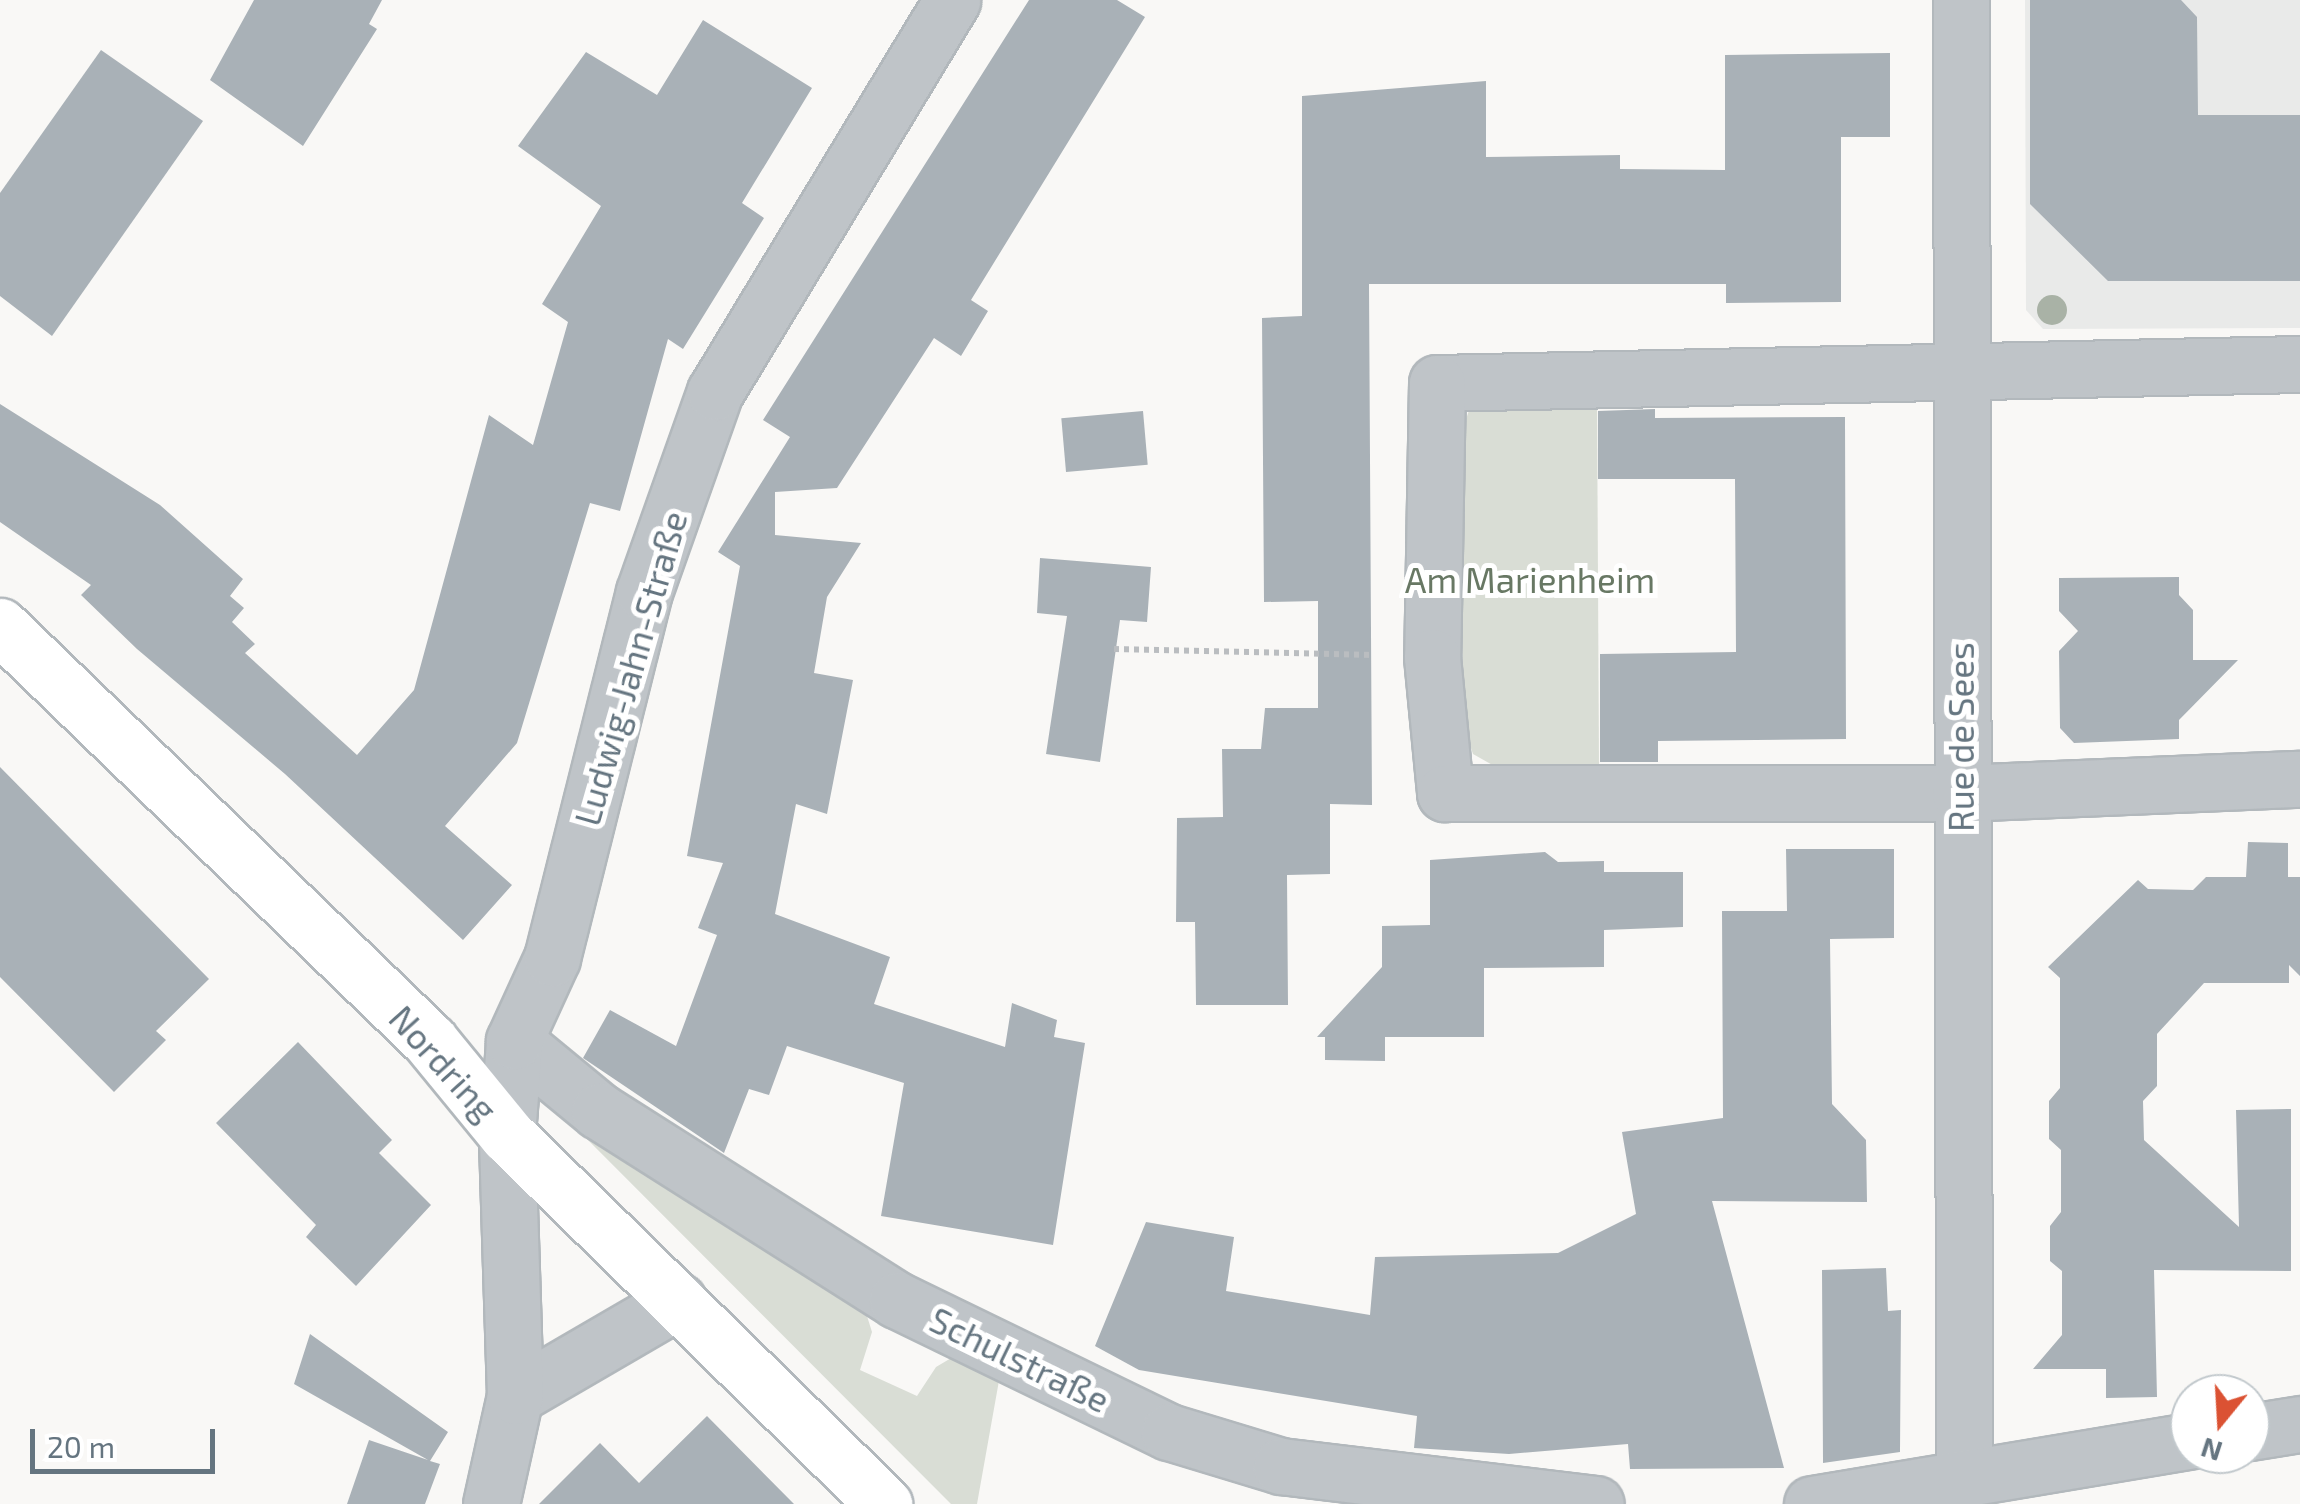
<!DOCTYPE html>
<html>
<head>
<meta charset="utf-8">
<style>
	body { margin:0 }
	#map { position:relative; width:2300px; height:1504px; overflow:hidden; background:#f9f8f6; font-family:"Exo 2",sans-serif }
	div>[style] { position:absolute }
	.built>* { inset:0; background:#e9eae9 }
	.green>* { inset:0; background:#d9ddd5 }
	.building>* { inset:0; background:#a9b1b7; transform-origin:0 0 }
	.path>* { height:6px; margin-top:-3px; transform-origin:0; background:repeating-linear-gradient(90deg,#babdc0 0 5px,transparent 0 10px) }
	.roads { filter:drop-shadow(2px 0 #b2b8bc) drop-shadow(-2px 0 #b2b8bc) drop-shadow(0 2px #b2b8bc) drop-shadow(0 -2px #b2b8bc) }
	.minor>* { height:55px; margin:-27.5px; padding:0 27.5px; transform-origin:27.5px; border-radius:27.5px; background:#bfc4c8 }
	.secondary>* { height:55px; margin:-27.5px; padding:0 27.5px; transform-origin:27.5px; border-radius:27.5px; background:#fff }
	.trees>* { width:30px; height:30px; margin:-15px; border-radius:50%; background:#a9b2a6 }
	span { translate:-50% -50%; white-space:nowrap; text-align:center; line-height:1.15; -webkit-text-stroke:10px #fff; paint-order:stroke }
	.park-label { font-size:35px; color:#687864 }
	.street-label { font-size:35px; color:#657580 }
	.north { position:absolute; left:2170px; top:1374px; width:100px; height:100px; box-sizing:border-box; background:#fff; border:2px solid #c1c8cc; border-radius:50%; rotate:198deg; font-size:28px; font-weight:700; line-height:40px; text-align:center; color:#657580 }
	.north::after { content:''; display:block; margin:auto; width:35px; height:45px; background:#db5233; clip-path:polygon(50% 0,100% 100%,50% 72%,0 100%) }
	.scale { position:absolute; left:30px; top:1429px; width:185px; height:45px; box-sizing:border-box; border:5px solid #657580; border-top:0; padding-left:12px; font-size:30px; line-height:35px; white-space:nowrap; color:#657580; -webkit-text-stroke:8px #fff; paint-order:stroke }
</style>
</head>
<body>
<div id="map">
	<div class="built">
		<i style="clip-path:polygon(2025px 0,2300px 0,2300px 328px,2043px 329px,2026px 310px)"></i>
	</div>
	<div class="green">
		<i style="clip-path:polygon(1597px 395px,1599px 766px,1496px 767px,1473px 754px,1463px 724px,1460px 435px,1470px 408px)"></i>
		<i style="clip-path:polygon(572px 1124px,862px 1300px,872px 1332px,860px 1370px,917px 1396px,936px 1367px,958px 1354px,1000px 1375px,977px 1504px,951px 1504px)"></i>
	</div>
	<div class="building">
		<i style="clip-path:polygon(254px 0,382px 0,369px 24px,377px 29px,303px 146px,210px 80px)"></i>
		<i style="clip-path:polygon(1029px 0,1117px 0,1145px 17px,971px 300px,988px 311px,961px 356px,934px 338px,837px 488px,775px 492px,775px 535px,861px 543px,827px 597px,814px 673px,853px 680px,827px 814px,796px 804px,775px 914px,890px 957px,874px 1004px,1005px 1047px,1012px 1003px,1057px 1020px,1054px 1037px,1085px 1043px,1053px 1245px,881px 1216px,904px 1083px,787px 1046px,769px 1095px,749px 1089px,724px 1153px,583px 1058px,610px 1010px,676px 1046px,717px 935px,698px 928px,723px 863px,687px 856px,740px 566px,718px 552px,790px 437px,763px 420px)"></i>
		<i style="clip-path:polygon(2030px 0,2181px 0,2197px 17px,2198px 115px,2300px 115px,2300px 281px,2108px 281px,2030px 204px)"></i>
		<i style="clip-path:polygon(703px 20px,812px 88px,742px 203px,764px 218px,683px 349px,668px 339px,620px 511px,590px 503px,517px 743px,445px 826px,512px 885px,463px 940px,285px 774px,137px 649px,81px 595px,91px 585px,0 522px,0 404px,160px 505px,243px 579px,230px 596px,244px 608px,232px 622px,255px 644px,245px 653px,357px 755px,414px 690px,489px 415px,533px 445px,568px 322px,542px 304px,601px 206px,518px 146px,586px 52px,657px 95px)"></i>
		<i style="clip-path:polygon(101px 50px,203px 121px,52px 336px,0 296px,0 193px)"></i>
		<i style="clip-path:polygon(1890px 53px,1890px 137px,1841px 137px,1841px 302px,1726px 303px,1726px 284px,1369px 284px,1372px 805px,1330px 804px,1330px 874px,1287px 875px,1288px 1005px,1196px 1005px,1195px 922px,1176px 922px,1177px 818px,1223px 817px,1222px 749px,1261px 749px,1265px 708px,1318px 708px,1318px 601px,1264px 602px,1262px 318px,1302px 316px,1302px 96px,1486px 81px,1486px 157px,1620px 155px,1620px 169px,1725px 170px,1725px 55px)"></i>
		<i style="clip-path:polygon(1655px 409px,1655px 418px,1845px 417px,1846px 739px,1658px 741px,1658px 762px,1600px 762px,1600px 654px,1736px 652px,1735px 479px,1598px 479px,1598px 411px)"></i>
		<i style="left:1143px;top:411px;width:54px;height:82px;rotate:85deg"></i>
		<i style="clip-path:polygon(1040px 558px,1151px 567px,1147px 622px,1120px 620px,1100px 762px,1046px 754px,1067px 616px,1037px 613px)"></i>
		<i style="clip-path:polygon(2179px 577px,2179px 595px,2193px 610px,2193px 660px,2238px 660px,2179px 720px,2179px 739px,2074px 743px,2060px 728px,2059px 651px,2078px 631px,2059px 611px,2059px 578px)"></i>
		<i style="clip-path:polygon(0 767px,209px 979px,156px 1031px,166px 1040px,114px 1092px,0 977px)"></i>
		<i style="clip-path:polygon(2248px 842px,2288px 843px,2288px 877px,2300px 877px,2300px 976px,2289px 965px,2289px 983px,2204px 983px,2157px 1034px,2157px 1086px,2143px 1101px,2144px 1140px,2239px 1227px,2236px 1110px,2291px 1109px,2291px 1271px,2154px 1270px,2157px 1397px,2106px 1398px,2106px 1369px,2033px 1369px,2062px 1335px,2062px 1271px,2050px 1261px,2050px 1226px,2061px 1212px,2061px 1150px,2049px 1139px,2049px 1101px,2060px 1088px,2060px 978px,2048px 967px,2138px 880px,2148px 889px,2193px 890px,2206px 877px,2246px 877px)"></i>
		<i style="clip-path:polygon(1786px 849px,1894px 849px,1894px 938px,1830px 939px,1832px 1104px,1866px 1140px,1867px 1202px,1712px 1201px,1784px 1468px,1630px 1469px,1628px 1444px,1509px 1454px,1414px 1448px,1417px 1416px,1139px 1370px,1095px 1346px,1146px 1222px,1234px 1237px,1226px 1291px,1370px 1315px,1375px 1257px,1558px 1253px,1636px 1214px,1622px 1132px,1723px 1118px,1722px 911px,1787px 911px)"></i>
		<i style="clip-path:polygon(1545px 852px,1558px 862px,1604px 861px,1604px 872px,1683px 872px,1683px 927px,1604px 930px,1604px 967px,1484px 968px,1484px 1037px,1385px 1037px,1385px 1061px,1325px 1060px,1325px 1037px,1317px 1037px,1382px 967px,1382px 926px,1430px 925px,1430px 860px)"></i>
		<i style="clip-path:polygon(298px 1042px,392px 1140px,379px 1153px,431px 1205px,356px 1286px,306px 1237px,316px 1225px,216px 1123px)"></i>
		<i style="clip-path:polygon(1886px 1268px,1888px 1311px,1901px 1310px,1900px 1452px,1823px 1463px,1822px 1270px)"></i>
		<i style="clip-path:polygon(310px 1334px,448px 1432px,430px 1461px,440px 1464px,425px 1504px,347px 1504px,369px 1440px,428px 1460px,294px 1384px)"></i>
		<i style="clip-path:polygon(707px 1416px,794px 1504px,539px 1504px,600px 1443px,639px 1483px)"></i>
	</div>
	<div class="path">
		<i style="left:1114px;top:649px;width:259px;rotate:1.3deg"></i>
	</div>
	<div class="roads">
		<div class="minor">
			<i style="left:1961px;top:0;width:1474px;rotate:89.88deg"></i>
			<i style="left:2300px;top:364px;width:863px;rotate:178.74deg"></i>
			<i style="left:1437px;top:383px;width:274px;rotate:91deg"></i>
			<i style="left:1432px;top:657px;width:137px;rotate:84.5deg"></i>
			<i style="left:1445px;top:793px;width:515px"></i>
			<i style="left:1960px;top:793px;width:340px;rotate:-2.4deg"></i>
			<i style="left:514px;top:1041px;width:110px;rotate:39.5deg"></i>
			<i style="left:599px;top:1111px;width:353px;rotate:32.4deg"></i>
			<i style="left:897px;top:1300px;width:302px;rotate:25.9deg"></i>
			<i style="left:1169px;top:1432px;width:117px;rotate:16.9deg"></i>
			<i style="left:1281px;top:1466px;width:317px;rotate:6.9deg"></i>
			<i style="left:515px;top:1396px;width:189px;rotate:-30.2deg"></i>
			<i style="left:2250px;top:1432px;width:51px;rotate:-9.1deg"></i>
			<i style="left:491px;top:1504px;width:111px;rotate:-77.5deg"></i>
			<i style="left:515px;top:1396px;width:261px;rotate:-91.8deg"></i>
			<i style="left:507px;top:1135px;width:94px;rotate:-85.7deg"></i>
			<i style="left:514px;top:1041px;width:91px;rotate:-65.4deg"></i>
			<i style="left:552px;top:958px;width:377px;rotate:-75.9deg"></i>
			<i style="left:644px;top:592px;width:212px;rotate:-70.5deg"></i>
			<i style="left:715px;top:392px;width:458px;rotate:-58.8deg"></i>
			<i style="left:1812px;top:1504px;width:383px;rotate:-9.5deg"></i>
		</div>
		<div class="secondary">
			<i style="left:0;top:626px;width:598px;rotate:43.98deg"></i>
			<i style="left:430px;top:1041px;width:122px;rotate:50.7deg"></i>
			<i style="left:507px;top:1135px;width:528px;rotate:44.39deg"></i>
		</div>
	</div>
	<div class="trees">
		<i style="left:2052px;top:310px"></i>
	</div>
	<div class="park-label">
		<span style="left:1530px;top:579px">Am Marienheim</span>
	</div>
	<div class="street-label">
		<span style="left:630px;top:668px;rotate:-74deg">Ludwig-Jahn-Straße</span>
		<span style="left:1960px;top:737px;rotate:-90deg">Rue de Sees</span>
		<span style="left:444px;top:1063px;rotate:48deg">Nordring</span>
		<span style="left:1020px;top:1359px;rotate:26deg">Schulstraße</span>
	</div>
	<div class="north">N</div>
	<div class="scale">20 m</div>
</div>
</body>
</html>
